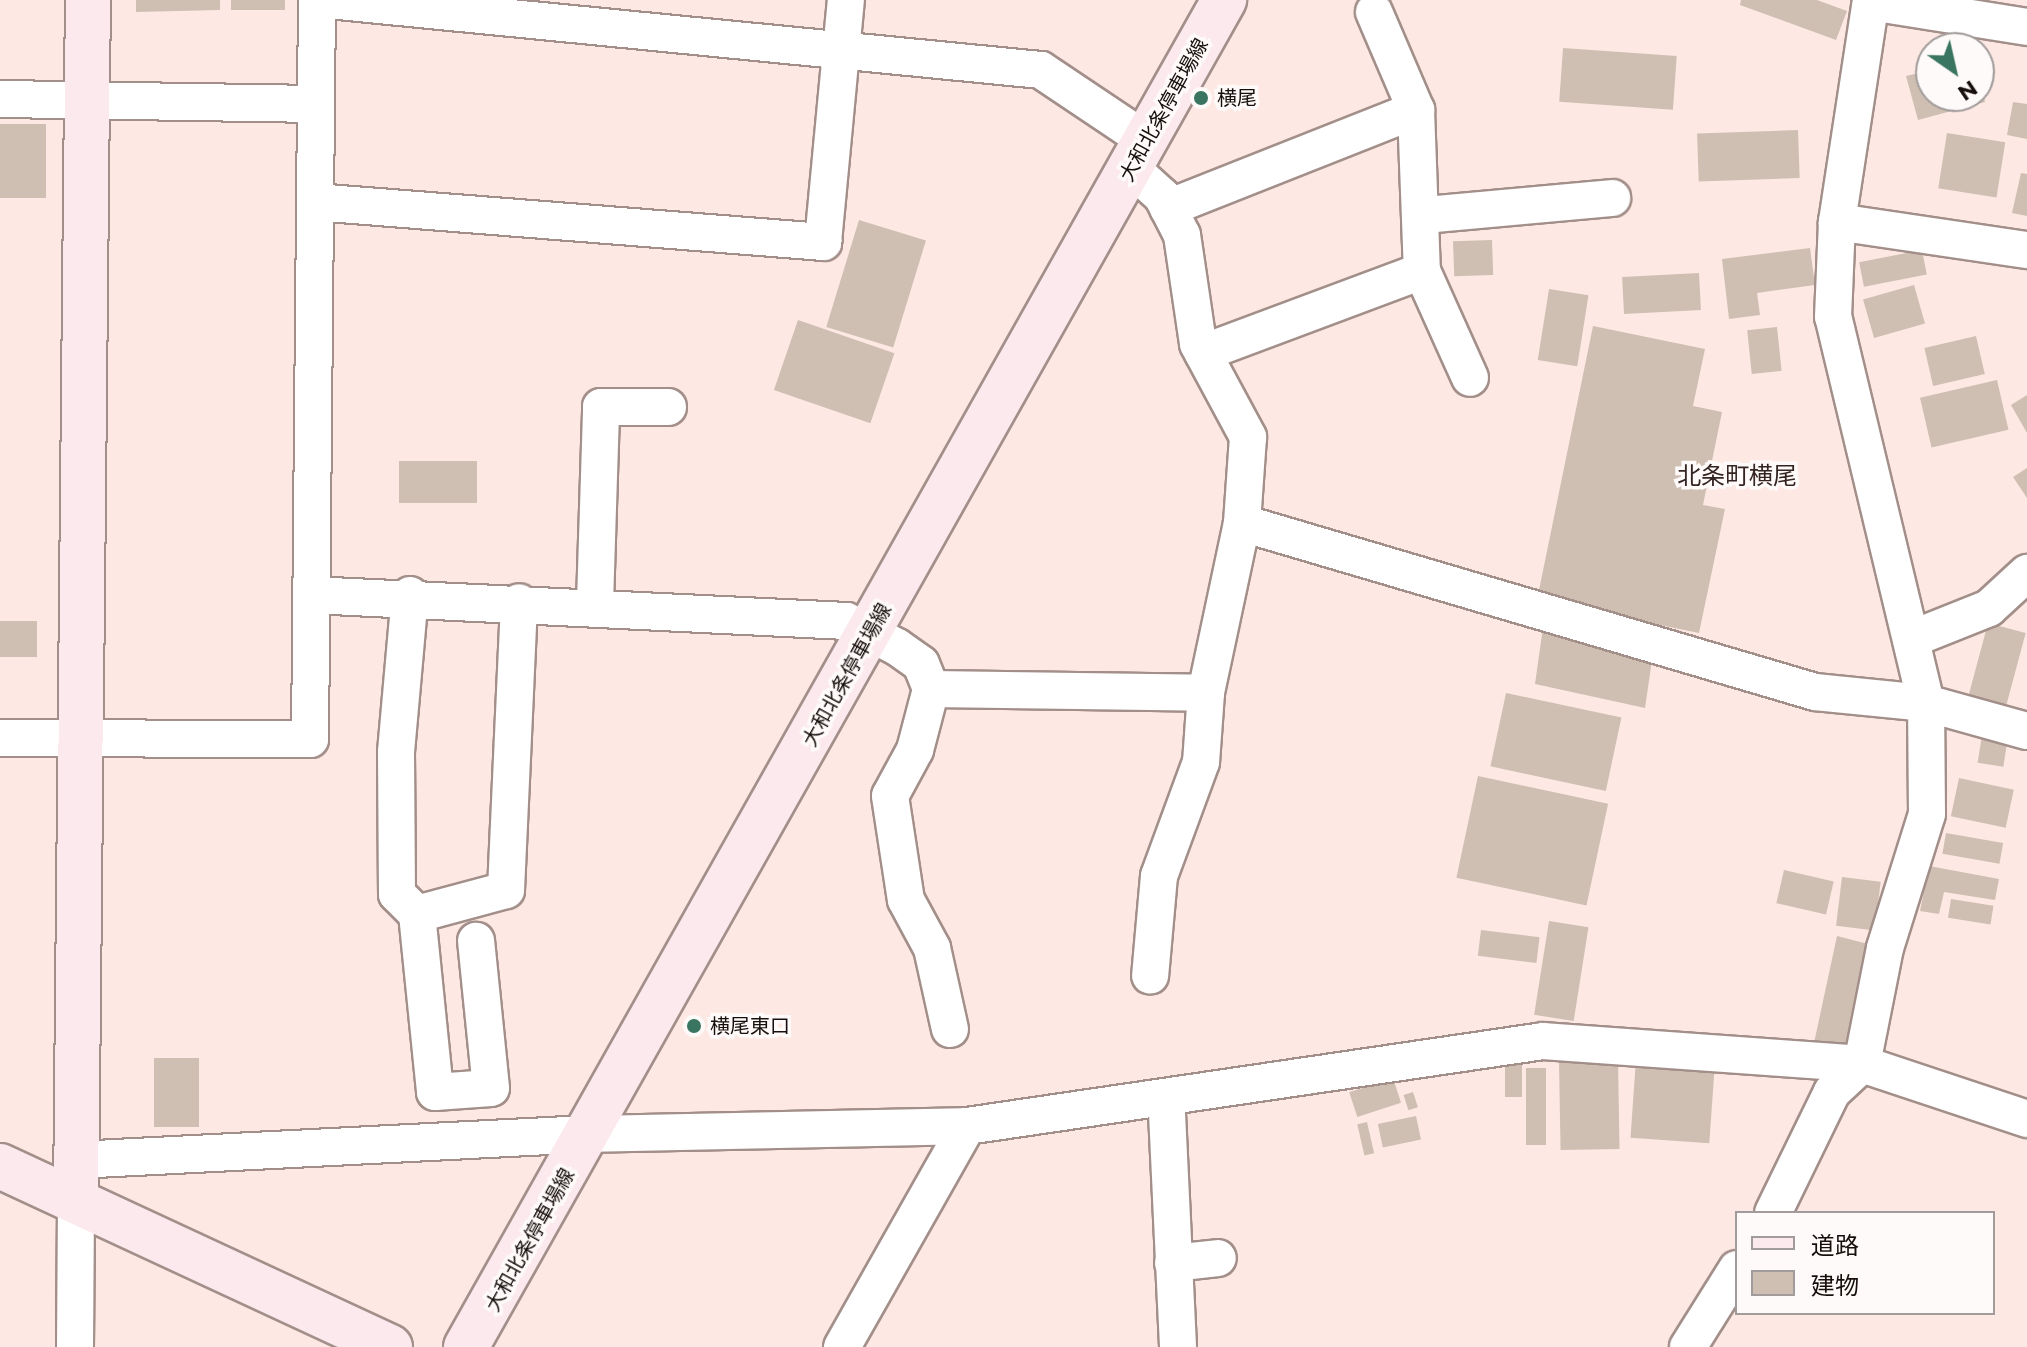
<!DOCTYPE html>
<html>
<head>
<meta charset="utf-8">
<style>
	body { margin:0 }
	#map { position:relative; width:2027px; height:1347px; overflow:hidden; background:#fee8e3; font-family:Montserrat,"Noto Sans JP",sans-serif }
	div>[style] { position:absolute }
	.building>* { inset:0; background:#cebfb2; transform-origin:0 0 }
	.roads { filter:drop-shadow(2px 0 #a38f8a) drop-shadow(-2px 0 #a38f8a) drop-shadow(0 2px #a38f8a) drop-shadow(0 -2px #a38f8a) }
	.street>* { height:36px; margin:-18px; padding:0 18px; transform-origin:18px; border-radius:18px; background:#fff }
	.secondary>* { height:44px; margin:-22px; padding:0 22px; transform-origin:22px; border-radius:22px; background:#fbe9ed }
	.dots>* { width:22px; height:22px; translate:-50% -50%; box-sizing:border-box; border:4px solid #fefaf9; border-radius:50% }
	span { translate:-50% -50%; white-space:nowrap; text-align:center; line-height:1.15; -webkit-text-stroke:7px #fefaf9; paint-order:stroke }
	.poi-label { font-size:20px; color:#160f0d }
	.left { translate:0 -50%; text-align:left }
	.street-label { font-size:20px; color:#160f0d }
	.quarter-label { font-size:24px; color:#352522 }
	.legend { position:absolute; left:1735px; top:1211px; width:260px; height:104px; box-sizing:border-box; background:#fefaf9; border:2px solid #a19c9b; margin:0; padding:10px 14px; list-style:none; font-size:24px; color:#160f0d }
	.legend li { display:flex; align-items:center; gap:16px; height:40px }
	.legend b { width:40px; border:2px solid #a19c9b }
	.north { position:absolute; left:1915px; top:32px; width:80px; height:80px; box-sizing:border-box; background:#fefaf9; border:2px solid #a19c9b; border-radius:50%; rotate:146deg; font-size:22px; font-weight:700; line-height:32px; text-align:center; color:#160f0d }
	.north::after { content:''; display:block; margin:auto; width:28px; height:36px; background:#397560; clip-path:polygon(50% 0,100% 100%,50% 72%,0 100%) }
</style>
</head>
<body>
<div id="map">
	<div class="building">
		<i style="clip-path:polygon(136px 0,220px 0,220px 10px,136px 12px)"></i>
		<i style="left:231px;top:0;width:54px;height:10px"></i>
		<i style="clip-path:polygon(1741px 0,1817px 0,1847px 11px,1836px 40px,1740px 5px)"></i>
		<i style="left:1563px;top:48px;width:114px;height:54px;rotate:4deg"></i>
		<i style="clip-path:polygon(1931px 70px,1931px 96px,1979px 96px,1980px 81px,1985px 102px,1918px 120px,1906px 76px)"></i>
		<i style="clip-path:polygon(2013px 102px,2027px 104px,2027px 139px,2007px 135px)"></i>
		<i style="left:46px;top:124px;width:74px;height:46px;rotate:90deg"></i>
		<i style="left:1798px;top:130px;width:48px;height:101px;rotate:88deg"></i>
		<i style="left:1947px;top:133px;width:59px;height:56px;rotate:9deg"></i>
		<i style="clip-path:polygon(2021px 173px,2027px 174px,2027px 216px,2012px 213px)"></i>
		<i style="left:859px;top:220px;width:70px;height:112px;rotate:17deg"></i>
		<i style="left:1492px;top:240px;width:35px;height:39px;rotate:88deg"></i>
		<i style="clip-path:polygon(1810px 248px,1815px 285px,1757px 293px,1760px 315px,1729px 319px,1722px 259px)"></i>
		<i style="left:1922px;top:250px;width:25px;height:64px;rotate:79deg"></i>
		<i style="left:1699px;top:273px;width:37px;height:77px;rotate:87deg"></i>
		<i style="left:1914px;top:285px;width:40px;height:53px;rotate:74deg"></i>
		<i style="left:1549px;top:289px;width:40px;height:72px;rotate:9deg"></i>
		<i style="left:798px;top:320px;width:102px;height:74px;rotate:19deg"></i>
		<i style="clip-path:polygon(1593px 326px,1705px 349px,1693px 406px,1722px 412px,1703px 505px,1725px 509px,1699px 633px,1537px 600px)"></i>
		<i style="left:1777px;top:327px;width:44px;height:30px;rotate:84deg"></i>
		<i style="left:1976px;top:336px;width:39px;height:53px;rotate:77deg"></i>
		<i style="left:1997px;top:380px;width:51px;height:79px;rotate:77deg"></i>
		<i style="clip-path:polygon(2027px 395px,2027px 433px,2011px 405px)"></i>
		<i style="left:477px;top:461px;width:42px;height:78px;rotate:90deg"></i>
		<i style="clip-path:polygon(2027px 468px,2027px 498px,2013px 477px)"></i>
		<i style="left:37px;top:621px;width:36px;height:37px;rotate:90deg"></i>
		<i style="left:1988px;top:623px;width:39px;height:81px;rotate:15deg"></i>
		<i style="clip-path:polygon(1543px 627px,1652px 660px,1645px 708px,1535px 684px)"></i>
		<i style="left:1506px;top:693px;width:118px;height:75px;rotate:12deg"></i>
		<i style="left:1982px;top:735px;width:26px;height:28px;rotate:9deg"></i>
		<i style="left:1478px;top:776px;width:133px;height:104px;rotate:12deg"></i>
		<i style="left:1959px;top:778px;width:56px;height:39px;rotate:12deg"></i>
		<i style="left:1946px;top:833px;width:58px;height:21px;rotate:10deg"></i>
		<i style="clip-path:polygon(1929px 866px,1999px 879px,1995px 900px,1944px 892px,1939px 914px,1920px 911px)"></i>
		<i style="left:1784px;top:870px;width:51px;height:34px;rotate:13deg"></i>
		<i style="left:1842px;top:877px;width:39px;height:49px;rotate:7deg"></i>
		<i style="left:1951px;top:899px;width:43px;height:19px;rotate:9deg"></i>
		<i style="left:1549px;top:921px;width:40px;height:95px;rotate:9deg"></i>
		<i style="left:1481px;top:930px;width:59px;height:26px;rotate:7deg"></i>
		<i style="clip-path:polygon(1837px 936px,1872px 945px,1852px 1043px,1840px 1050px,1814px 1043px)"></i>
		<i style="left:154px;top:1058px;width:45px;height:69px"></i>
		<i style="left:1636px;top:1059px;width:79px;height:79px;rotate:4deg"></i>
		<i style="left:1505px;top:1060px;width:17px;height:37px"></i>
		<i style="left:1618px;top:1060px;width:89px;height:59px;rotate:89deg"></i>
		<i style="left:1526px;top:1068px;width:20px;height:77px"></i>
		<i style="left:1393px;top:1078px;width:26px;height:46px;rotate:72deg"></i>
		<i style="left:1413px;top:1092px;width:16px;height:10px;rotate:72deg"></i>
		<i style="left:1416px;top:1116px;width:24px;height:39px;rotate:78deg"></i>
		<i style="left:1367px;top:1122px;width:32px;height:10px;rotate:77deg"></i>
	</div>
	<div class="roads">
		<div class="street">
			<i style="left:328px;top:0;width:716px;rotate:5.61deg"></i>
			<i style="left:1041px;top:70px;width:128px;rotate:33.8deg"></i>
			<i style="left:1871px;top:2px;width:158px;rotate:9.1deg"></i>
			<i style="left:1374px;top:12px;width:107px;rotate:66.8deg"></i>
			<i style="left:0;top:99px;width:313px;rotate:0.9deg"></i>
			<i style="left:1132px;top:169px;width:40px;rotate:42deg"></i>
			<i style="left:1162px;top:196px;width:44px;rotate:62.9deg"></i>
			<i style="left:1182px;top:235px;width:110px;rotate:81.6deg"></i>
			<i style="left:1198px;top:344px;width:106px;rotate:61.7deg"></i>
			<i style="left:1248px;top:437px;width:86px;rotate:94deg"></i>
			<i style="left:1242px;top:523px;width:174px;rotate:102deg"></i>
			<i style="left:1206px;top:693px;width:69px;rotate:94.1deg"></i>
			<i style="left:1201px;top:762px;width:121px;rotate:110.2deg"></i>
			<i style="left:1159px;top:876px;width:100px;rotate:95.1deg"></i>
			<i style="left:315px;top:202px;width:510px;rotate:4.5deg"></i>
			<i style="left:823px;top:242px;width:243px;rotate:-84.6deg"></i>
			<i style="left:1168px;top:208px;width:267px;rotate:-21.6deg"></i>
			<i style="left:1416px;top:110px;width:161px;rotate:87.9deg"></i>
			<i style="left:1422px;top:271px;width:234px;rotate:159.5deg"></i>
			<i style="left:1425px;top:215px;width:188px;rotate:-5.2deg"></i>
			<i style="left:1837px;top:222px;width:192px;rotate:8.4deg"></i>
			<i style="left:1422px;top:271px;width:117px;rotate:65.8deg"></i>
			<i style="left:1242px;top:523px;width:597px;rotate:16.43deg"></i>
			<i style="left:1815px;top:692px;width:112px;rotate:5.7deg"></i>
			<i style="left:1926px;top:703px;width:105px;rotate:15.5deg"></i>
			<i style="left:311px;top:595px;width:536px;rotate:2.78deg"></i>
			<i style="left:846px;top:621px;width:57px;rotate:27deg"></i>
			<i style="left:897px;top:647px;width:29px;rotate:35deg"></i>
			<i style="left:921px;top:664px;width:27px;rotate:68deg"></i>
			<i style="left:931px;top:689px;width:63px;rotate:104.7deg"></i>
			<i style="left:915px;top:750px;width:52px;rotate:118.5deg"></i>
			<i style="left:890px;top:796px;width:105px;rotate:81.3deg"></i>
			<i style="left:906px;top:900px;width:55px;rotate:61.6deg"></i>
			<i style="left:932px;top:948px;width:83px;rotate:77.5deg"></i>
			<i style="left:410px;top:595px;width:158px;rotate:95.1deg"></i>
			<i style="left:396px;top:752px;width:142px;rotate:89.6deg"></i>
			<i style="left:397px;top:894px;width:28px;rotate:45deg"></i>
			<i style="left:417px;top:914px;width:179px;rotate:84.2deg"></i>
			<i style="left:435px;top:1092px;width:56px;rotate:-4.1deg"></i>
			<i style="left:491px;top:1088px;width:148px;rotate:-95.8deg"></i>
			<i style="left:595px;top:603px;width:196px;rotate:-88.2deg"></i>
			<i style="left:601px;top:407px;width:67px"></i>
			<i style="left:1914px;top:638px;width:81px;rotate:-21.8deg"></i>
			<i style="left:1989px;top:608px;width:52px;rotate:-42.6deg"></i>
			<i style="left:931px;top:689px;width:275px;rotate:0.8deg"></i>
			<i style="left:0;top:738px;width:310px;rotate:0.2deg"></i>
			<i style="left:310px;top:739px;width:739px;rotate:-89.46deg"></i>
			<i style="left:417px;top:914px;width:92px;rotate:-15.1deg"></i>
			<i style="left:506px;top:890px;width:288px;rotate:-87.4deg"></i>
			<i style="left:1167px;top:1113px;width:234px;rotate:87.3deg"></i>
			<i style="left:76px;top:1160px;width:513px;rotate:-2.91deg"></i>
			<i style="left:588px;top:1134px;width:379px;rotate:-1.2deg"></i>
			<i style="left:967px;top:1126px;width:582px;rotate:-8.39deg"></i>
			<i style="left:1543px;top:1041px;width:320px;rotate:4.1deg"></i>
			<i style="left:1862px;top:1064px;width:174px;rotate:18.4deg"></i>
			<i style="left:1773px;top:1213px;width:135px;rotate:-64deg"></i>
			<i style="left:1832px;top:1092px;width:41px;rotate:-43deg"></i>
			<i style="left:1862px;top:1064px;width:118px;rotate:-78.8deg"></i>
			<i style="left:1885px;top:948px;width:140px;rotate:-72.6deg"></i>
			<i style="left:1927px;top:814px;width:111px;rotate:-90.5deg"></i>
			<i style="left:1926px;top:703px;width:397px;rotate:-103.5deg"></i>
			<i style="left:1833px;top:317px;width:95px;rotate:-87.6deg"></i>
			<i style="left:1837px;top:222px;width:225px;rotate:-81.3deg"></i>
			<i style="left:1173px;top:1263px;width:45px;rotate:-6.3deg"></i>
			<i style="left:75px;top:1347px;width:150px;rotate:-89.6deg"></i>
			<i style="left:842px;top:1347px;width:254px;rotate:-60.5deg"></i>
			<i style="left:1688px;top:1347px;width:92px;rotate:-57.9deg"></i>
		</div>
		<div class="secondary">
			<i style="left:0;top:1166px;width:430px;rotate:24.9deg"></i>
			<i style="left:76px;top:1197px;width:1197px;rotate:-89.43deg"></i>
			<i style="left:466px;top:1347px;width:1546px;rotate:-60.63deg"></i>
		</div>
	</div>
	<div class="dots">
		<i style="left:1201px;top:98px;background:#397560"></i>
		<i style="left:694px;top:1026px;background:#397560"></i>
	</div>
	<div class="poi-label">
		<span class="left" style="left:1217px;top:98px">横尾</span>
		<span class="left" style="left:710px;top:1026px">横尾東口</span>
	</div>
	<div class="street-label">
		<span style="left:1164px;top:110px;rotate:-61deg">大和北条停車場線</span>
		<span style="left:847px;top:675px;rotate:-61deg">大和北条停車場線</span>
		<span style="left:530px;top:1240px;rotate:-61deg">大和北条停車場線</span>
	</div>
	<div class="quarter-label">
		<span style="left:1737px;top:476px">北条町横尾</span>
	</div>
	<ul class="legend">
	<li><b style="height:10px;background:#fbe9ed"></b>道路</li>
	<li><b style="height:22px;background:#cebfb2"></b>建物</li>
	</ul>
	<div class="north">N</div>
</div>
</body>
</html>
